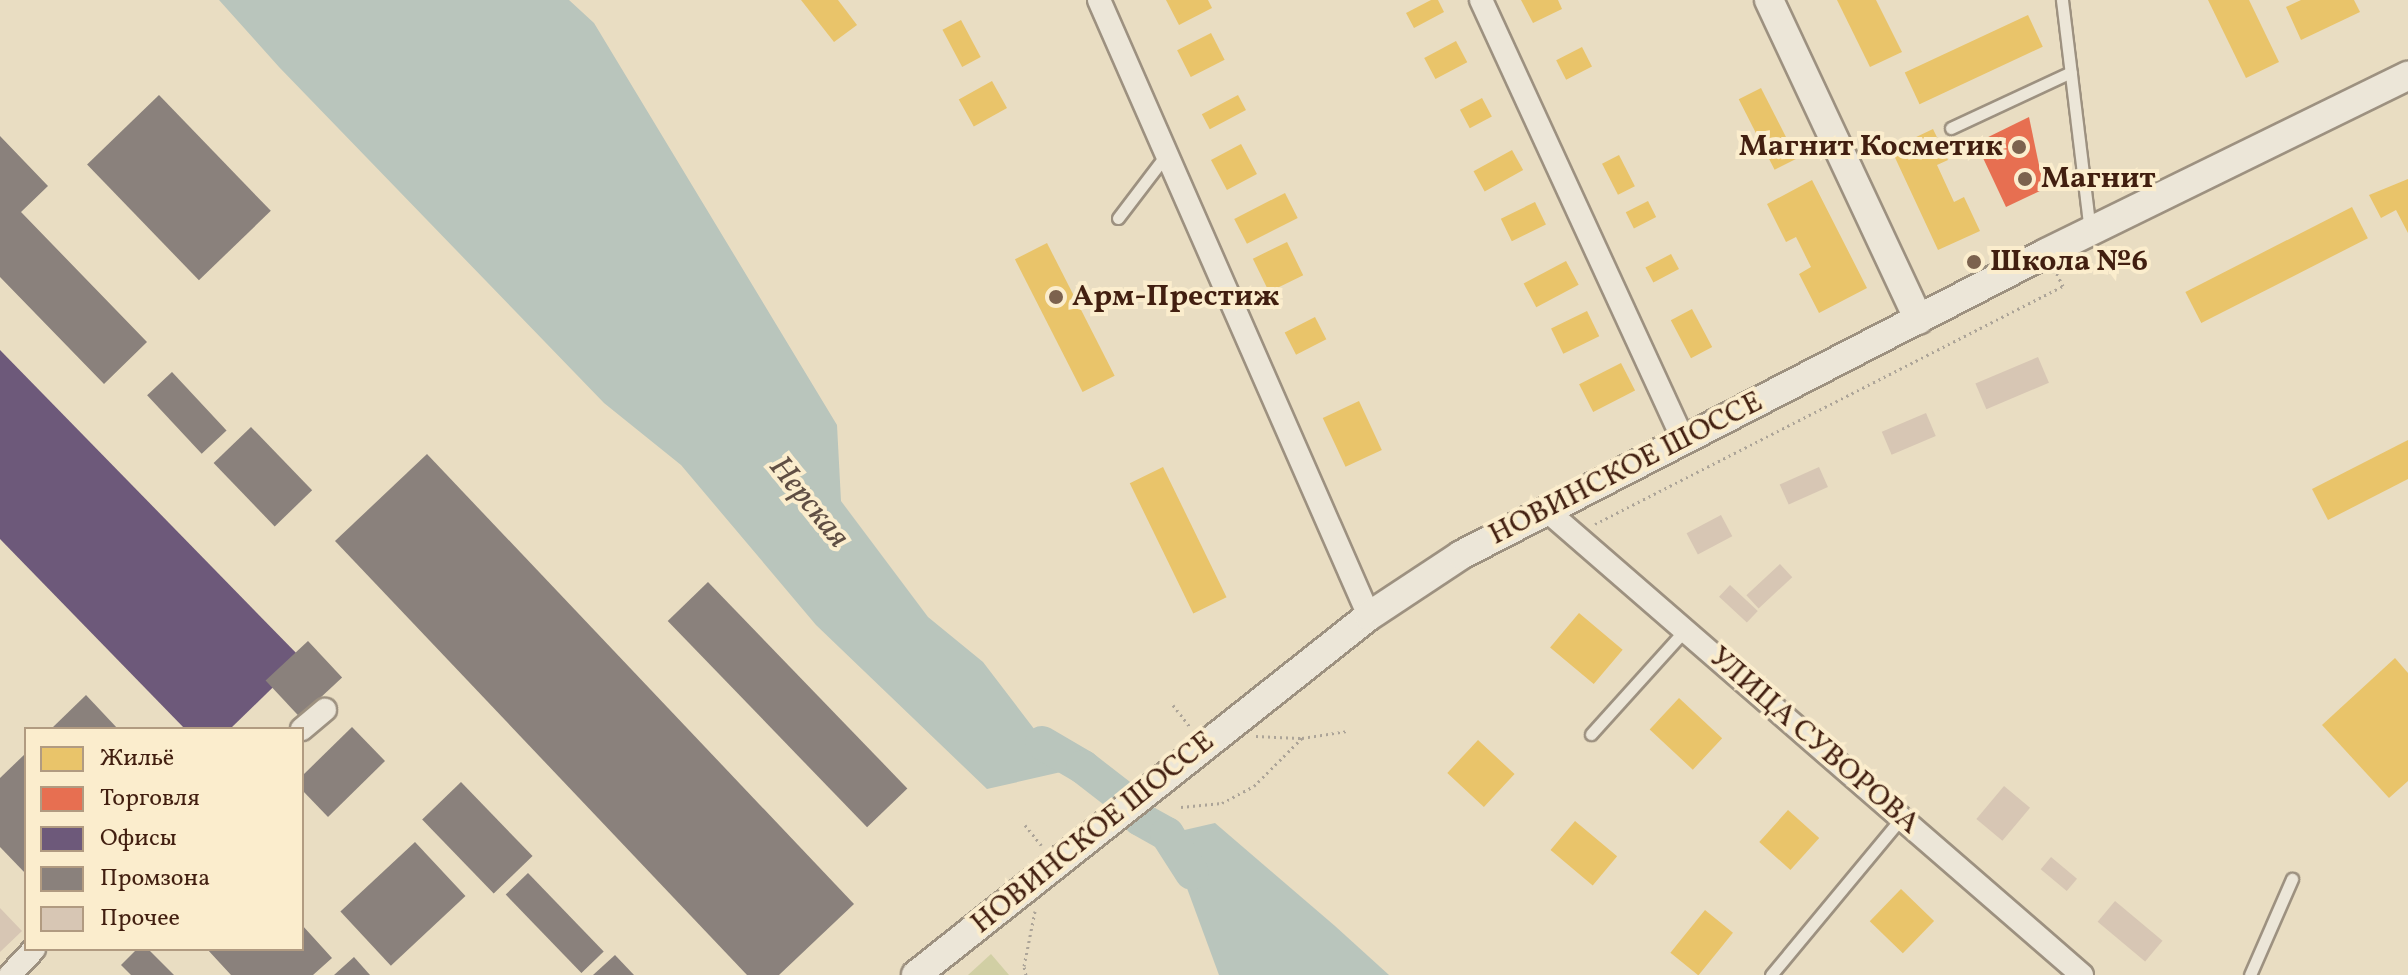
<!DOCTYPE html>
<html>
<head>
<meta charset="utf-8">
<style>
	body { margin:0 }
	#map { position:relative; width:2408px; height:975px; overflow:hidden; background:#e9ddc2; font-family:Vollkorn,serif }
	div>[style] { position:absolute }
	.green>* { inset:0; background:#d1cfa4 }
	.water>* { inset:0; background:#b9c5bc }
	.homes>* { inset:0; background:#e9c46a; transform-origin:0 0 }
	.shops>* { inset:0; background:#e76f51 }
	.offices>* { inset:0; background:#6d597a }
	.industry>* { inset:0; background:#8a817c; transform-origin:0 0 }
	.river>* { height:34px; margin:-17px; padding:0 17px; transform-origin:17px; border-radius:17px; background:#b9c5bc }
	.building>* { inset:0; background:#d7c6b4; transform-origin:0 0 }
	.path>* { height:3px; margin-top:-1.5px; transform-origin:0; background:repeating-linear-gradient(90deg,#aca498 0 2px,transparent 0 6px) }
	.roads { filter:drop-shadow(2px 0 #9d9180) drop-shadow(-2px 0 #9d9180) drop-shadow(0 2px #9d9180) drop-shadow(0 -2px #9d9180) }
	.service>* { height:11px; margin:-5.5px; padding:0 5.5px; transform-origin:5.5px; border-radius:5.5px; background:#ece6d8 }
	.minor>* { height:22px; margin:-11px; padding:0 11px; transform-origin:11px; border-radius:11px; background:#ece6d8 }
	.tertiary>* { height:28px; margin:-14px; padding:0 14px; transform-origin:14px; border-radius:14px; background:#ece6d8 }
	.dots>* { width:22px; height:22px; translate:-50% -50%; box-sizing:border-box; border:4px solid #fbedcd; border-radius:50% }
	span { translate:-50% -50%; white-space:nowrap; text-align:center; line-height:1.15; -webkit-text-stroke:8px #fbedcd; paint-order:stroke }
	.poi-label { font-size:30px; color:#421f10; font-weight:700 }
	.right { translate:-100% -50%; text-align:right }
	.left { translate:0 -50%; text-align:left }
	.street-label { font-size:30px; color:#421f10 }
	.water-label { font-size:32px; color:#5f4e43; font-style:italic }
	.legend { position:absolute; left:24px; top:727px; width:280px; height:224px; box-sizing:border-box; background:#fbedcd; border:2px solid #b19b81; margin:0; padding:10px 14px; list-style:none; font-size:24px; color:#421f10 }
	.legend li { display:flex; align-items:center; gap:16px; height:40px }
	.legend b { width:40px; border:2px solid #b19b81 }
</style>
</head>
<body>
<div id="map">
	<div class="green">
		<i style="clip-path:polygon(991px 954px,1009px 975px,968px 975px)"></i>
	</div>
	<div class="water">
		<i style="clip-path:polygon(219px 0,569px 0,594px 23px,837px 425px,841px 501px,928px 617px,983px 662px,1041px 738px,1083px 767px,987px 789px,816px 625px,681px 465px,604px 403px,279px 67px)"></i>
		<i style="clip-path:polygon(1215px 823px,1335px 926px,1389px 975px,1219px 975px,1167px 834px)"></i>
	</div>
	<div class="homes">
		<i style="clip-path:polygon(801px 0,838px 0,857px 25px,834px 42px)"></i>
		<i style="clip-path:polygon(1166px 0,1208px 0,1212px 8px,1179px 25px)"></i>
		<i style="clip-path:polygon(1431px 0,1438px 0,1444px 12px,1414px 28px,1406px 13px)"></i>
		<i style="clip-path:polygon(1521px 0,1558px 0,1562px 9px,1533px 23px)"></i>
		<i style="clip-path:polygon(1837px 0,1876px 0,1902px 52px,1870px 67px)"></i>
		<i style="clip-path:polygon(2208px 0,2249px 0,2279px 62px,2246px 78px)"></i>
		<i style="clip-path:polygon(2301px 0,2354px 0,2360px 12px,2301px 40px,2286px 7px)"></i>
		<i style="left:2028px;top:15px;width:35px;height:136px;rotate:65deg"></i>
		<i style="left:961px;top:20px;width:42px;height:21px;rotate:62deg"></i>
		<i style="left:1211px;top:33px;width:30px;height:38px;rotate:63deg"></i>
		<i style="left:1456px;top:41px;width:24px;height:36px;rotate:62deg"></i>
		<i style="left:1582px;top:47px;width:22px;height:29px;rotate:63deg"></i>
		<i style="left:992px;top:81px;width:31px;height:38px;rotate:61deg"></i>
		<i style="left:1761px;top:88px;width:79px;height:25px;rotate:63deg"></i>
		<i style="left:1238px;top:95px;width:17px;height:41px;rotate:62deg"></i>
		<i style="left:1482px;top:98px;width:21px;height:25px;rotate:62deg"></i>
		<i style="clip-path:polygon(1933px 129px,1948px 160px,1937px 165px,1954px 202px,1964px 197px,1980px 231px,1938px 250px,1891px 149px)"></i>
		<i style="left:1241px;top:144px;width:34px;height:34px;rotate:62deg"></i>
		<i style="left:1512px;top:150px;width:23px;height:44px;rotate:61deg"></i>
		<i style="left:1619px;top:155px;width:35px;height:19px;rotate:63deg"></i>
		<i style="clip-path:polygon(2408px 179px,2408px 233px,2396px 210px,2381px 218px,2369px 195px)"></i>
		<i style="clip-path:polygon(1812px 180px,1867px 288px,1819px 313px,1799px 274px,1811px 267px,1796px 237px,1786px 242px,1767px 204px)"></i>
		<i style="left:1285px;top:193px;width:28px;height:57px;rotate:63deg"></i>
		<i style="left:1648px;top:201px;width:18px;height:25px;rotate:63deg"></i>
		<i style="left:1535px;top:202px;width:25px;height:38px;rotate:64deg"></i>
		<i style="left:2352px;top:207px;width:35px;height:187px;rotate:63deg"></i>
		<i style="left:1287px;top:242px;width:37px;height:38px;rotate:64deg"></i>
		<i style="left:1047px;top:243px;width:149px;height:36px;rotate:63deg"></i>
		<i style="left:1671px;top:254px;width:17px;height:29px;rotate:62deg"></i>
		<i style="left:1566px;top:261px;width:27px;height:48px;rotate:62deg"></i>
		<i style="left:1692px;top:309px;width:43px;height:24px;rotate:62deg"></i>
		<i style="left:1587px;top:311px;width:28px;height:40px;rotate:64deg"></i>
		<i style="left:1315px;top:317px;width:25px;height:34px;rotate:63deg"></i>
		<i style="left:1621px;top:363px;width:31px;height:47px;rotate:63deg"></i>
		<i style="left:1359px;top:401px;width:54px;height:40px;rotate:65deg"></i>
		<i style="clip-path:polygon(2408px 440px,2408px 479px,2328px 520px,2312px 489px)"></i>
		<i style="left:1163px;top:467px;width:145px;height:37px;rotate:64deg"></i>
		<i style="left:1579px;top:613px;width:57px;height:45px;rotate:40deg"></i>
		<i style="clip-path:polygon(2395px 658px,2408px 673px,2408px 781px,2389px 798px,2322px 725px)"></i>
		<i style="left:1679px;top:698px;width:59px;height:43px;rotate:43deg"></i>
		<i style="left:1478px;top:740px;width:50px;height:45px;rotate:43deg"></i>
		<i style="left:1788px;top:810px;width:42px;height:43px;rotate:42deg"></i>
		<i style="left:1575px;top:821px;width:55px;height:38px;rotate:40deg"></i>
		<i style="left:1901px;top:889px;width:46px;height:45px;rotate:44deg"></i>
		<i style="left:1705px;top:910px;width:36px;height:55px;rotate:39deg"></i>
	</div>
	<div class="shops">
		<i style="clip-path:polygon(2029px 117px,2044px 189px,2006px 207px,1976px 143px)"></i>
	</div>
	<div class="offices">
		<i style="clip-path:polygon(0 350px,302px 659px,230px 729px,185px 729px,0 539px)"></i>
	</div>
	<div class="industry">
		<i style="left:159px;top:95px;width:161px;height:100px;rotate:46deg"></i>
		<i style="clip-path:polygon(0 136px,48px 186px,21px 212px,147px 342px,104px 384px,0 277px)"></i>
		<i style="left:172px;top:372px;width:80px;height:34px;rotate:47deg"></i>
		<i style="left:251px;top:427px;width:88px;height:52px;rotate:46deg"></i>
		<i style="clip-path:polygon(427px 454px,854px 904px,779px 975px,747px 975px,335px 541px)"></i>
		<i style="left:708px;top:582px;width:287px;height:56px;rotate:46deg"></i>
		<i style="left:308px;top:641px;width:50px;height:58px;rotate:47deg"></i>
		<i style="clip-path:polygon(86px 695px,118px 729px,51px 729px)"></i>
		<i style="clip-path:polygon(352px 727px,385px 761px,328px 817px,302px 790px,302px 776px)"></i>
		<i style="clip-path:polygon(26px 753px,26px 874px,0 847px,0 778px)"></i>
		<i style="left:461px;top:782px;width:103px;height:54px;rotate:46deg"></i>
		<i style="left:415px;top:842px;width:74px;height:102px;rotate:47deg"></i>
		<i style="left:528px;top:873px;width:109px;height:31px;rotate:46deg"></i>
		<i style="clip-path:polygon(302px 925px,332px 958px,313px 975px,231px 975px,207px 949px,302px 949px)"></i>
		<i style="clip-path:polygon(137px 949px,148px 949px,174px 975px,131px 975px,121px 965px)"></i>
		<i style="clip-path:polygon(615px 955px,634px 975px,593px 975px)"></i>
		<i style="clip-path:polygon(354px 957px,370px 975px,334px 975px)"></i>
	</div>
	<div class="river">
		<i style="left:1042px;top:743px;width:48px;rotate:30.3deg"></i>
		<i style="left:1083px;top:767px;width:62px;rotate:37.8deg"></i>
		<i style="left:1132px;top:805px;width:16px;rotate:60deg"></i>
		<i style="left:1140px;top:819px;width:31px;rotate:29deg"></i>
		<i style="left:1167px;top:834px;width:46px;rotate:57.3deg"></i>
	</div>
	<div class="building">
		<i style="left:2038px;top:357px;width:28px;height:68px;rotate:67deg"></i>
		<i style="left:1926px;top:413px;width:25px;height:48px;rotate:67deg"></i>
		<i style="left:1819px;top:467px;width:22px;height:43px;rotate:66deg"></i>
		<i style="left:1721px;top:515px;width:24px;height:39px;rotate:62deg"></i>
		<i style="left:1780px;top:564px;width:18px;height:46px;rotate:47deg"></i>
		<i style="left:1730px;top:585px;width:38px;height:16px;rotate:43deg"></i>
		<i style="left:2004px;top:786px;width:34px;height:43px;rotate:40deg"></i>
		<i style="left:2051px;top:857px;width:34px;height:16px;rotate:40deg"></i>
		<i style="left:2115px;top:901px;width:62px;height:27px;rotate:40deg"></i>
		<i style="clip-path:polygon(0 908px,22px 931px,0 952px)"></i>
	</div>
	<div class="path">
		<i style="left:1595px;top:524px;width:525px;rotate:-26.96deg"></i>
		<i style="left:2063px;top:286px;width:16px;rotate:-117deg"></i>
		<i style="left:1173px;top:705px;width:28px;rotate:52deg"></i>
		<i style="left:1256px;top:736px;width:44px;rotate:2.6deg"></i>
		<i style="left:1181px;top:807px;width:41px;rotate:-5.6deg"></i>
		<i style="left:1222px;top:803px;width:36px;rotate:-28deg"></i>
		<i style="left:1254px;top:786px;width:68px;rotate:-45deg"></i>
		<i style="left:1302px;top:738px;width:47px;rotate:-8.7deg"></i>
		<i style="left:1025px;top:825px;width:26px;rotate:51deg"></i>
		<i style="left:1026px;top:975px;width:9px;rotate:-103deg"></i>
		<i style="left:1024px;top:966px;width:56px;rotate:-78.7deg"></i>
	</div>
	<div class="roads">
		<div class="service">
			<i style="left:2062px;top:0;width:232px;rotate:83.1deg"></i>
			<i style="left:1951px;top:128px;width:132px;rotate:-25deg"></i>
			<i style="left:1118px;top:218px;width:79px;rotate:-52.7deg"></i>
			<i style="left:1591px;top:734px;width:140px;rotate:-47.9deg"></i>
			<i style="left:1771px;top:975px;width:205px;rotate:-50.3deg"></i>
			<i style="left:2250px;top:975px;width:105px;rotate:-66.4deg"></i>
		</div>
		<div class="minor">
			<i style="left:1099px;top:0;width:673px;rotate:66.33deg"></i>
			<i style="left:1481px;top:0;width:481px;rotate:65.3deg"></i>
			<i style="left:1545px;top:509px;width:711px;rotate:40.95deg"></i>
			<i style="left:302px;top:729px;width:30px;rotate:-40deg"></i>
			<i style="left:10px;top:975px;width:35px;rotate:-47deg"></i>
		</div>
		<div class="tertiary">
			<i style="left:1769px;top:0;width:353px;rotate:64.9deg"></i>
			<i style="left:916px;top:975px;width:578px;rotate:-38.4deg"></i>
			<i style="left:1369px;top:616px;width:110px;rotate:-33.5deg"></i>
			<i style="left:1461px;top:555px;width:658px;rotate:-27.3deg"></i>
			<i style="left:2046px;top:253px;width:403px;rotate:-26.1deg"></i>
		</div>
	</div>
	<div class="dots">
		<i style="left:2019px;top:147px;background:#7c624e"></i>
		<i style="left:2025px;top:179px;background:#7c624e"></i>
		<i style="left:1974px;top:262px;background:#7c624e"></i>
		<i style="left:1056px;top:297px;background:#7c624e"></i>
	</div>
	<div class="poi-label">
		<span class="right" style="left:2003px;top:147px">Магнит Косметик</span>
		<span class="left" style="left:2041px;top:179px">Магнит</span>
		<span class="left" style="left:1990px;top:262px">Школа №6</span>
		<span class="left" style="left:1072px;top:297px">Арм-Престиж</span>
	</div>
	<div class="street-label">
		<span style="left:1626px;top:469px;rotate:-27deg">НОВИНСКОЕ ШОССЕ</span>
		<span style="left:1814px;top:741px;rotate:41deg">УЛИЦА СУВОРОВА</span>
		<span style="left:1093px;top:833px;rotate:-39deg">НОВИНСКОЕ ШОССЕ</span>
	</div>
	<div class="water-label">
		<span style="left:808px;top:503px;rotate:51deg">Нерская</span>
	</div>
	<ul class="legend">
	<li><b style="height:22px;background:#e9c46a"></b>Жильё</li>
	<li><b style="height:22px;background:#e76f51"></b>Торговля</li>
	<li><b style="height:22px;background:#6d597a"></b>Офисы</li>
	<li><b style="height:22px;background:#8a817c"></b>Промзона</li>
	<li><b style="height:22px;background:#d7c6b4"></b>Прочее</li>
	</ul>
</div>
</body>
</html>
